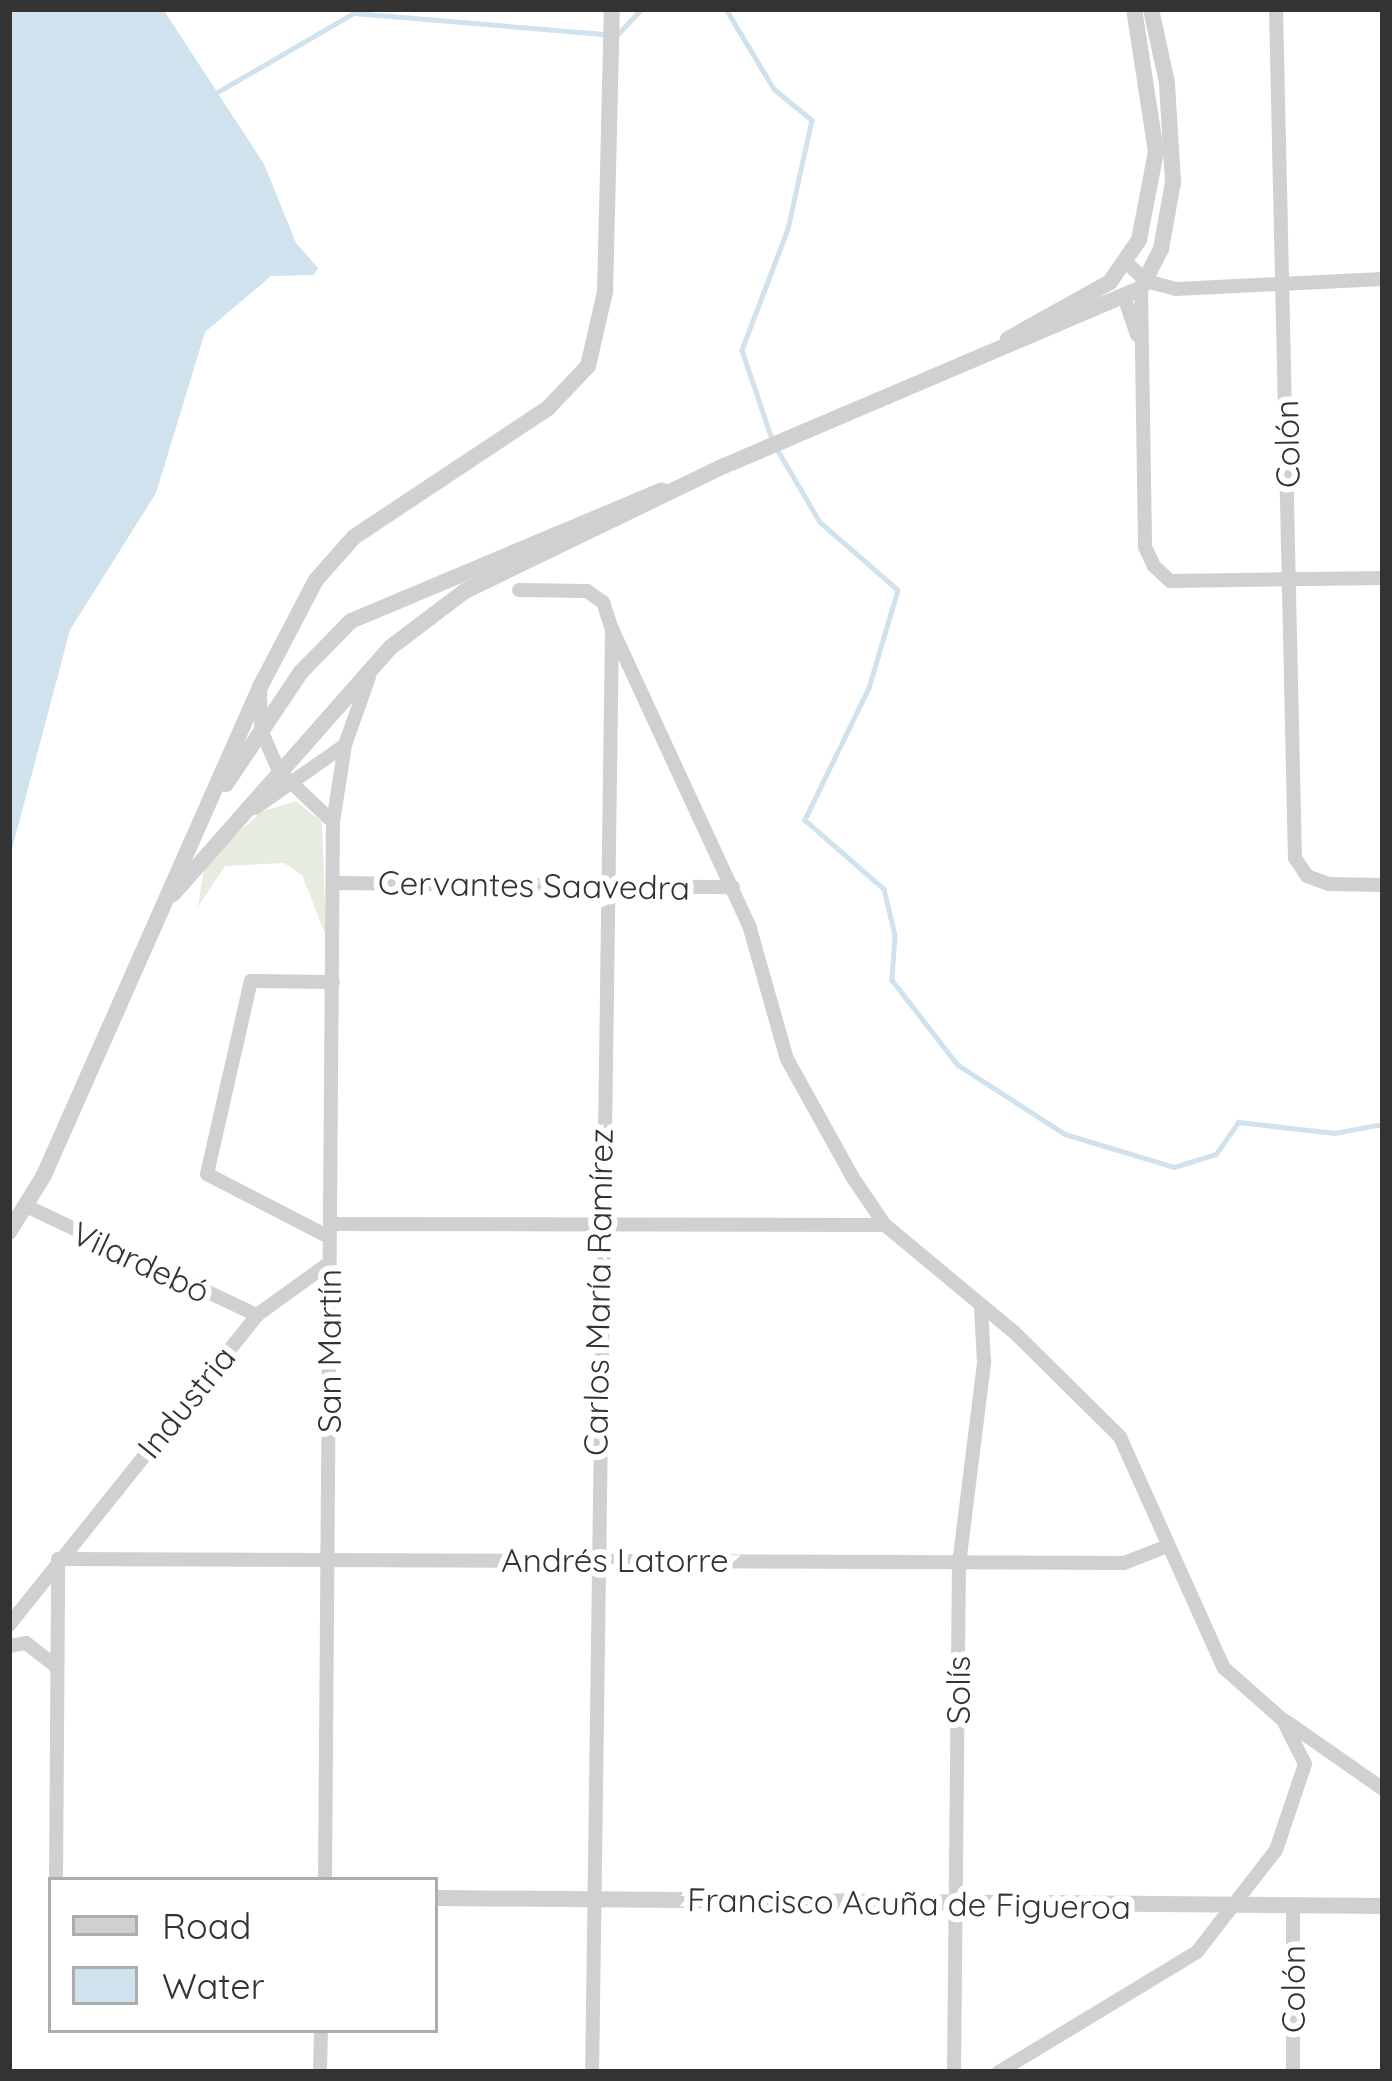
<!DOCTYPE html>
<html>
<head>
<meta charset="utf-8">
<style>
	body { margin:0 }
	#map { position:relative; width:1392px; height:2081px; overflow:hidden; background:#fff; font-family:Quicksand,sans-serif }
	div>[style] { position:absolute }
	.green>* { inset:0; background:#e6ecdf }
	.water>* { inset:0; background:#cfe2ee }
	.stream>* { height:4.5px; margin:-2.25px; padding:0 2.25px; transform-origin:2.25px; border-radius:2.25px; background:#cfe2ee }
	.minor>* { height:14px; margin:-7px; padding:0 7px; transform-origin:7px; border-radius:7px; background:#d0d0d0 }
	.tertiary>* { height:16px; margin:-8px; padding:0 8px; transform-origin:8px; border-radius:8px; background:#d0d0d0 }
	span { translate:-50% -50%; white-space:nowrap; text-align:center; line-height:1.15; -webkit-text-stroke:12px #fff; paint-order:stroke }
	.street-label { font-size:33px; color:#333 }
	.frame { position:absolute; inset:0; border:12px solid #333; pointer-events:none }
	.legend { position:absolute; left:48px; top:1877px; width:390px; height:156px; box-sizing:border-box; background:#fff; border:3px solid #adadad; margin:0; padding:15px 21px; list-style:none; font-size:36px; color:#333 }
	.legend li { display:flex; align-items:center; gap:24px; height:60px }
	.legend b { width:60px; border:3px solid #adadad }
</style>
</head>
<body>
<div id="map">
	<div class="green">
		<i style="clip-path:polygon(296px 801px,322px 822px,326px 936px,302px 875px,284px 863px,225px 866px,198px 907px,205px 862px,261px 812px)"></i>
	</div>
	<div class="water">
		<i style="clip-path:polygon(9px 9px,163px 9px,264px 164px,296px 243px,318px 268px,314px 275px,271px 276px,205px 332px,156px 493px,70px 630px,9px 860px)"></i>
	</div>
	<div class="stream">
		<i style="left:726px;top:9px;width:93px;rotate:59deg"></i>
		<i style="left:774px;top:89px;width:49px;rotate:39.2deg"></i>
		<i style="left:812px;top:120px;width:112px;rotate:102.4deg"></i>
		<i style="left:788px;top:229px;width:129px;rotate:110.8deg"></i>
		<i style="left:742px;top:350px;width:94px;rotate:71.4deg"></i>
		<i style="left:617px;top:35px;width:35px;rotate:-47deg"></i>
		<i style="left:209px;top:97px;width:168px;rotate:-30.1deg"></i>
		<i style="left:354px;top:13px;width:253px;rotate:4.8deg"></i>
		<i style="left:777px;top:449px;width:85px;rotate:59.5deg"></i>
		<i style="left:820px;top:522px;width:103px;rotate:41.1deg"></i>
		<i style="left:898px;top:590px;width:102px;rotate:106.5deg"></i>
		<i style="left:869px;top:688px;width:147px;rotate:115.9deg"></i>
		<i style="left:805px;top:820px;width:105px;rotate:41.1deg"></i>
		<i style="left:884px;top:889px;width:47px;rotate:76.6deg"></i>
		<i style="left:895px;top:935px;width:45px;rotate:93.8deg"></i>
		<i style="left:892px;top:980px;width:108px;rotate:52.2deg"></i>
		<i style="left:958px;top:1065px;width:127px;rotate:32.8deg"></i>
		<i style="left:1065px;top:1134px;width:114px;rotate:16.8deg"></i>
		<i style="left:1174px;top:1167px;width:44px;rotate:-17.2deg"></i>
		<i style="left:1216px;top:1154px;width:39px;rotate:-55deg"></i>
		<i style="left:1238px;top:1122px;width:97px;rotate:6.5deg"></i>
		<i style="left:1334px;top:1133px;width:50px;rotate:-10.4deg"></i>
	</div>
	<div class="minor">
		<i style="left:1276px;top:9px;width:849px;rotate:88.72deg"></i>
		<i style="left:1295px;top:858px;width:22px;rotate:56deg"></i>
		<i style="left:1307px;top:876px;width:23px;rotate:20deg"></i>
		<i style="left:1329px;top:884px;width:54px;rotate:1.1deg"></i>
		<i style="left:1128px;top:264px;width:25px;rotate:43deg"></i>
		<i style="left:1146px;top:281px;width:31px;rotate:15deg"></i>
		<i style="left:1176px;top:289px;width:207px;rotate:-2.8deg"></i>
		<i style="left:1141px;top:288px;width:259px;rotate:89.1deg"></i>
		<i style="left:1145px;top:547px;width:21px;rotate:65deg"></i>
		<i style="left:1154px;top:566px;width:22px;rotate:43deg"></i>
		<i style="left:1170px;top:581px;width:213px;rotate:-0.8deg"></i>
		<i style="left:1125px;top:300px;width:37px;rotate:71deg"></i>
		<i style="left:519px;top:590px;width:68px;rotate:0.8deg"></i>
		<i style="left:587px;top:591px;width:19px;rotate:35deg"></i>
		<i style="left:603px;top:602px;width:28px;rotate:72deg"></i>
		<i style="left:612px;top:629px;width:1443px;rotate:90.79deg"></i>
		<i style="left:612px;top:629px;width:326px;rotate:65.2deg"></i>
		<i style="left:749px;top:925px;width:139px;rotate:74.2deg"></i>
		<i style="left:787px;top:1059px;width:136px;rotate:61deg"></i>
		<i style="left:853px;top:1178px;width:57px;rotate:55.8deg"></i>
		<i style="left:885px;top:1225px;width:168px;rotate:39.7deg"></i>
		<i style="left:1014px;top:1332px;width:149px;rotate:44.7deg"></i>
		<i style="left:1120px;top:1437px;width:253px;rotate:65.8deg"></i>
		<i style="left:1224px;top:1668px;width:79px;rotate:41.4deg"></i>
		<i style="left:1283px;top:1720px;width:49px;rotate:63.4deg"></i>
		<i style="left:1305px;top:1764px;width:91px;rotate:108.6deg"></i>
		<i style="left:1276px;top:1850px;width:129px;rotate:127.8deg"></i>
		<i style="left:1197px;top:1952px;width:232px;rotate:148.8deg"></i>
		<i style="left:260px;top:693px;width:37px;rotate:88deg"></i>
		<i style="left:261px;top:730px;width:45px;rotate:66.3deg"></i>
		<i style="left:279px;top:771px;width:74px;rotate:43.4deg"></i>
		<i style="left:255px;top:808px;width:110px;rotate:-35deg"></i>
		<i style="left:335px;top:883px;width:398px;rotate:0.6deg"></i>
		<i style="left:26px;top:1206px;width:255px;rotate:25.3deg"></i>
		<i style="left:330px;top:1224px;width:555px;rotate:0.1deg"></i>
		<i style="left:329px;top:1237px;width:137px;rotate:-152.7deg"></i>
		<i style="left:207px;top:1174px;width:198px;rotate:-77.2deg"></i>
		<i style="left:251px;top:981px;width:82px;rotate:0.7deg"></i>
		<i style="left:9px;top:1625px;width:397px;rotate:-51.3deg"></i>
		<i style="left:257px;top:1315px;width:89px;rotate:-35.8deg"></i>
		<i style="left:9px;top:1646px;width:17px;rotate:-10deg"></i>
		<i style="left:26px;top:1643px;width:37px;rotate:38deg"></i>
		<i style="left:1287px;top:1722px;width:117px;rotate:34.9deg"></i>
		<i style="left:56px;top:1880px;width:321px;rotate:-89.6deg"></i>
		<i style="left:58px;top:1559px;width:1066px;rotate:0.21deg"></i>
		<i style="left:1124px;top:1563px;width:47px;rotate:-21.1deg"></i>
		<i style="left:325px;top:1880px;width:1058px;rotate:-89.57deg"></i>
		<i style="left:333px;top:822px;width:78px;rotate:-81.1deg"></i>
		<i style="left:345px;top:745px;width:72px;rotate:-70.6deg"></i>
		<i style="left:1293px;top:1906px;width:166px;rotate:90deg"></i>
		<i style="left:320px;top:2072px;width:42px;rotate:-88.6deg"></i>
		<i style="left:954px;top:2072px;width:508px;rotate:-89.44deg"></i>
		<i style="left:959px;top:1564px;width:204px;rotate:-82.9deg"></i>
		<i style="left:984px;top:1362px;width:53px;rotate:-93.2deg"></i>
	</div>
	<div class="tertiary">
		<i style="left:1008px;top:339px;width:117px;rotate:-29.2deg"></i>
		<i style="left:1110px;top:282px;width:51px;rotate:-55.4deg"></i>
		<i style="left:1139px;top:240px;width:90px;rotate:-79.1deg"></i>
		<i style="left:1156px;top:152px;width:145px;rotate:-98.7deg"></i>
		<i style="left:226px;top:784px;width:135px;rotate:-56.2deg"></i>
		<i style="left:301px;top:672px;width:71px;rotate:-45.6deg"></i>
		<i style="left:351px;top:621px;width:337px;rotate:-22.8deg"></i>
		<i style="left:173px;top:894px;width:329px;rotate:-48.6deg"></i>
		<i style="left:391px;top:647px;width:93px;rotate:-37.1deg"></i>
		<i style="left:465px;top:591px;width:288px;rotate:-25.8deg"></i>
		<i style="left:724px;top:466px;width:453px;rotate:-23.1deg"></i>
		<i style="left:1141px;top:288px;width:44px;rotate:-62.9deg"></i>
		<i style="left:1161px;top:249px;width:68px;rotate:-79.8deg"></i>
		<i style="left:1173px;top:182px;width:99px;rotate:-93.5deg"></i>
		<i style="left:1167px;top:83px;width:76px;rotate:-102.2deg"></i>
		<i style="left:9px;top:1232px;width:67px;rotate:-58.4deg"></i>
		<i style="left:44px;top:1175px;width:534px;rotate:-66.12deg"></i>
		<i style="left:260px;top:687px;width:121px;rotate:-62.4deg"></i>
		<i style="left:316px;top:580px;width:57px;rotate:-48.5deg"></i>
		<i style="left:354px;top:537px;width:233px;rotate:-33.6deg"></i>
		<i style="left:548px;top:408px;width:58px;rotate:-46.4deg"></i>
		<i style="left:588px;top:366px;width:76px;rotate:-77.1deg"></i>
		<i style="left:605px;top:292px;width:283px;rotate:-88.6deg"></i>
		<i style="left:435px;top:1898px;width:948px;rotate:0.48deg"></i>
	</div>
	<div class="street-label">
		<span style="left:1287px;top:444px;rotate:-91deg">Colón</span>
		<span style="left:534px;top:885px;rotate:1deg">Cervantes Saavedra</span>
		<span style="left:141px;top:1262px;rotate:25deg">Vilardebó</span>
		<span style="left:598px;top:1292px;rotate:-89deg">Carlos María Ramírez</span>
		<span style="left:329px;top:1351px;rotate:-90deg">San Martín</span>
		<span style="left:186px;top:1402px;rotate:-51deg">Industria</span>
		<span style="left:615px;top:1560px">Andrés Latorre</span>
		<span style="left:958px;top:1690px;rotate:-90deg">Solís</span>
		<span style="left:909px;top:1903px;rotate:1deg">Francisco Acuña de Figueroa</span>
		<span style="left:1293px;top:1989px;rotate:-90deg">Colón</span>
	</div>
	<div class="frame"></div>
	<ul class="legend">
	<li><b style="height:15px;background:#d0d0d0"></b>Road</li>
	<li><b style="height:33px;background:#cfe2ee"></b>Water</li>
	</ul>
</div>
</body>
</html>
